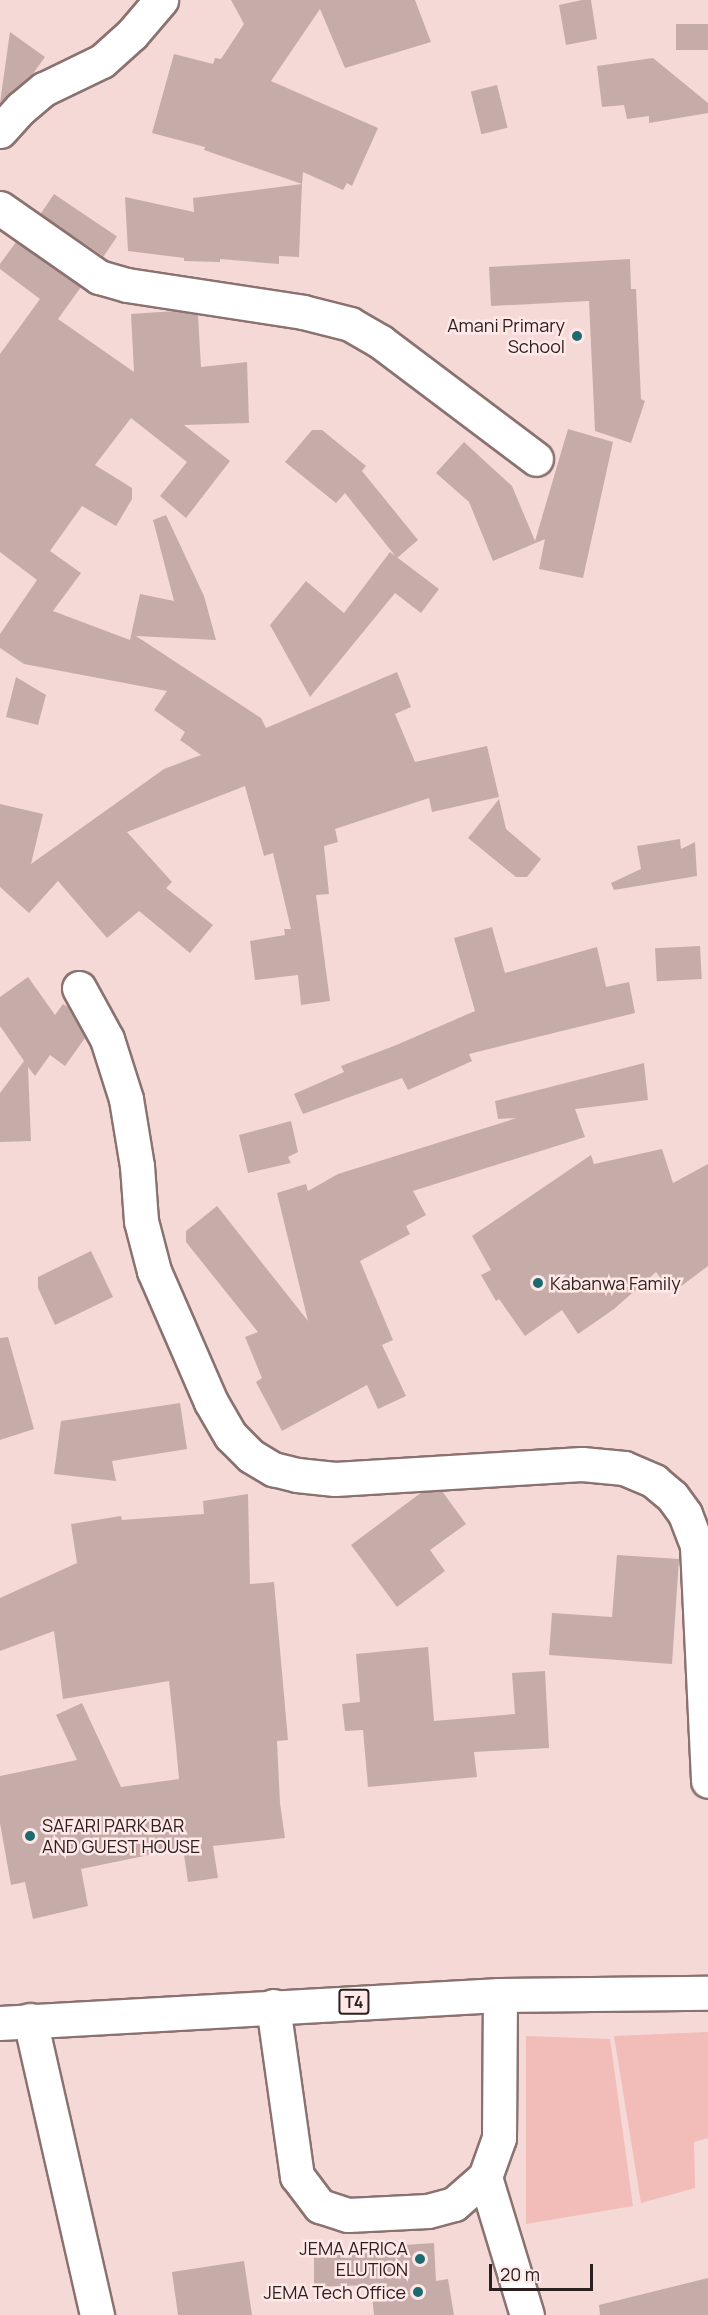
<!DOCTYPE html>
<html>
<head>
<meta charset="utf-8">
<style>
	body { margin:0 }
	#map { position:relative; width:708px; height:2315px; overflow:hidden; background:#f5d9d7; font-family:Manrope,sans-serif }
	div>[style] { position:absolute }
	.green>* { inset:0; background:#f2bcb8 }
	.building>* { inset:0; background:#c6aca9; transform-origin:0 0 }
	.roads { filter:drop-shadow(2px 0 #8a7270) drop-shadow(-2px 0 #8a7270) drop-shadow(0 2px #8a7270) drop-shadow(0 -2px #8a7270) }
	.minor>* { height:33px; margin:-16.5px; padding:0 16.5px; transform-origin:16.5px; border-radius:16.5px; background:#fff }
	.highway>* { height:33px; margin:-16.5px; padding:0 16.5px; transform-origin:16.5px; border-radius:16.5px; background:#fff }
	.dots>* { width:16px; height:16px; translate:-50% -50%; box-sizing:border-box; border:3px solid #ffe8e6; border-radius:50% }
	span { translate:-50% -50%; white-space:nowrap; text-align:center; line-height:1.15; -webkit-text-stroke:5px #ffe8e6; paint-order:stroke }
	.shield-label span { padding:2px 4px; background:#ffe8e6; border:2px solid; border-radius:4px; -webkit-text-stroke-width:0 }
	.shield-label { font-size:16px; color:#2a201f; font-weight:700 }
	.poi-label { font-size:18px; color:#2a201f }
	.right { translate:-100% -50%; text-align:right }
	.left { translate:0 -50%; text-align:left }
	.scale { position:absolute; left:489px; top:2264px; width:104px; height:27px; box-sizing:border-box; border:3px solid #2a201f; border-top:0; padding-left:8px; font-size:18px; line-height:21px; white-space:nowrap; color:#2a201f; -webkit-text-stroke:4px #ffe8e6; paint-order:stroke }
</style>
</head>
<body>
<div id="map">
	<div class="green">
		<i style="clip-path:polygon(708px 2032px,708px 2138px,694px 2142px,695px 2188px,641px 2203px,614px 2036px)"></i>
		<i style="clip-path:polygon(526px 2036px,610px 2039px,633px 2206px,526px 2224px)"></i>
	</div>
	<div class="building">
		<i style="clip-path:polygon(231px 0,415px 0,431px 42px,345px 68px,320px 9px,271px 81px,378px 128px,352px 186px,347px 183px,343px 190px,303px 172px,302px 184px,204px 150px,205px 147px,152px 133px,174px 54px,213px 64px,215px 58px,221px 59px,244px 24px)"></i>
		<i style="clip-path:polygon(582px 0,591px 0,597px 39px,566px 45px,559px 5px)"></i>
		<i style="left:708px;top:24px;width:26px;height:32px;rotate:90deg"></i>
		<i style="clip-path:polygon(10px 32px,45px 57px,32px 75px,0 103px)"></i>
		<i style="clip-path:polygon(653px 58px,708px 103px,708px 113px,649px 123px,649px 116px,627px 119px,624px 105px,602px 107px,597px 66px)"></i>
		<i style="left:497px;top:85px;width:44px;height:27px;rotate:76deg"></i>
		<i style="clip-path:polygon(302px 184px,299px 257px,279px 256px,279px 264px,220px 259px,220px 262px,184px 261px,184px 258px,128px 251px,125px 197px,194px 212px,193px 198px)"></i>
		<i style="left:54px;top:194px;width:76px;height:24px;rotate:34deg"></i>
		<i style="clip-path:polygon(16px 242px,81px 287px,58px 319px,134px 372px,131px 314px,175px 311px,198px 315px,201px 367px,247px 362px,249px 423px,184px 425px,230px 461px,186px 518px,160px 496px,187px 462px,131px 418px,95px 465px,132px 488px,132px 499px,116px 526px,82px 506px,50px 551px,81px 573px,53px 611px,130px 640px,140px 594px,174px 601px,153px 520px,166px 515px,204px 596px,216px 640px,136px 636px,261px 718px,266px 728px,397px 672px,411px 707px,395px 714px,415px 762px,487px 746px,499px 797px,432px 812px,429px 798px,335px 829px,338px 842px,324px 846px,329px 894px,316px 895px,330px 1001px,301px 1005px,298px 975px,255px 980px,250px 941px,285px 935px,284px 929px,291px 929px,273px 853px,264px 856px,245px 786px,127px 832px,172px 882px,166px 888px,213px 925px,190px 953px,139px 911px,107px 938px,58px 881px,29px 913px,0 887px,0 804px,43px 814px,31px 864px,164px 769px,201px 755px,180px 740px,185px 732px,154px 710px,167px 691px,24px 664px,0 648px,0 634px,37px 580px,0 552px,0 354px,40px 299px,0 269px,0 264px)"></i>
		<i style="clip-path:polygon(630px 259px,631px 289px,636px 289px,641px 399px,645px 401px,631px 443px,595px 431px,589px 301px,491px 306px,489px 267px)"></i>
		<i style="clip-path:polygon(568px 429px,613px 442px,583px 578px,539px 569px,545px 539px,493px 561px,469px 502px,436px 473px,464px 442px,512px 486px,535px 541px)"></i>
		<i style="clip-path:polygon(312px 430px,322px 430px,366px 466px,362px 471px,418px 540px,397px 558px,345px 493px,336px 503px,285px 462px)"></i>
		<i style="clip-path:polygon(390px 552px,439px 589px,421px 613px,395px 593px,310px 697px,270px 625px,306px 581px,344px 613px)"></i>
		<i style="clip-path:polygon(16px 677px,46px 695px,38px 725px,6px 717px)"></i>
		<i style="clip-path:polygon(499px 799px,506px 829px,541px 859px,527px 877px,516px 877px,468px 838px)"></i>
		<i style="clip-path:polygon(680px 839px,681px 849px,695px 842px,697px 876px,614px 890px,611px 883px,641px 869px,637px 846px)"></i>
		<i style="clip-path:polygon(492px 927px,505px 973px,597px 947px,606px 987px,629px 982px,635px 1013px,469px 1054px,472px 1061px,408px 1090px,402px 1078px,303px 1114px,294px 1094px,344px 1072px,341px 1066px,394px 1046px,475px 1011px,454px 938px)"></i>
		<i style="left:700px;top:946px;width:33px;height:45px;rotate:87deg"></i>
		<i style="clip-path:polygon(28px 977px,55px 1015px,63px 1004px,68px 1007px,85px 1038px,65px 1066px,50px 1055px,35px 1076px,28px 1067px,31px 1141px,0 1142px,0 1093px,24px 1061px,0 1026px,0 997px)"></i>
		<i style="clip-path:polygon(644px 1063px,648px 1100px,575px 1109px,585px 1137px,413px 1191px,426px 1215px,406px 1226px,410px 1234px,360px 1261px,393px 1340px,382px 1345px,406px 1396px,378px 1409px,367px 1385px,282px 1431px,256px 1382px,262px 1378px,245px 1337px,258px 1332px,186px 1242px,186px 1231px,217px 1206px,308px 1321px,277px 1193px,306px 1184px,308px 1191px,338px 1174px,517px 1118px,498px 1119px,495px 1101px)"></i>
		<i style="clip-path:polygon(291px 1121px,298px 1152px,288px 1157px,291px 1163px,248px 1173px,239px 1135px)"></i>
		<i style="clip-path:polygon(662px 1149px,673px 1183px,708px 1164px,708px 1266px,672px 1293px,656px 1272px,614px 1309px,578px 1334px,562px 1310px,525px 1336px,499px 1299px,496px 1301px,481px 1275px,491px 1270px,472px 1236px,591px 1155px,594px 1164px)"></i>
		<i style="clip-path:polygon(91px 1251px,113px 1297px,55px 1325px,38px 1288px,38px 1277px)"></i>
		<i style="clip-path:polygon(8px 1337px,34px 1429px,0 1440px,0 1338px)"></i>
		<i style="clip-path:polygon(180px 1403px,187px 1449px,112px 1461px,116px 1481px,54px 1474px,61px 1421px)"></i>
		<i style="clip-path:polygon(442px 1491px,466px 1524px,430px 1550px,445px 1571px,397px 1607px,351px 1545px,422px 1492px)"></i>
		<i style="clip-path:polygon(248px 1494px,250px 1584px,274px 1582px,288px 1740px,277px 1741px,280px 1803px,285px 1838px,213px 1846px,218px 1878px,188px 1882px,183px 1848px,81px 1869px,88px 1906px,33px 1919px,25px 1882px,11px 1885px,0 1823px,0 1776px,77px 1760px,56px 1715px,82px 1703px,121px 1787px,179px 1779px,176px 1746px,169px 1681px,63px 1699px,54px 1631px,0 1651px,0 1598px,77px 1563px,71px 1524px,121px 1516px,122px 1520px,204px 1514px,203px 1501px)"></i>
		<i style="clip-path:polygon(617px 1555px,679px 1559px,672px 1664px,549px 1655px,552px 1613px,612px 1617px)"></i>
		<i style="clip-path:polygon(428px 1647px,434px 1721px,515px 1714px,512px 1673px,545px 1671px,549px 1748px,474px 1752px,477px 1777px,368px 1787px,363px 1730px,345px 1731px,342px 1704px,360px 1702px,356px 1654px)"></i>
		<i style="clip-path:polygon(434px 2243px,436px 2281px,448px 2279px,454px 2315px,374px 2315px,371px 2285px,314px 2287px,314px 2255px,404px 2252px,404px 2245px)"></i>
		<i style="clip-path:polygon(244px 2261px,252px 2315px,178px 2315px,172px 2272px)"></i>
		<i style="clip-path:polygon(708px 2278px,708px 2315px,600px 2315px,599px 2305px)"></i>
	</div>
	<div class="roads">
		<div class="minor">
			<i style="left:0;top:131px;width:31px;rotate:-48deg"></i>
			<i style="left:21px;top:108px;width:30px;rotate:-40deg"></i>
			<i style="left:44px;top:89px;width:64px;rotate:-25.8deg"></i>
			<i style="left:102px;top:61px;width:40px;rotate:-42deg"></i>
			<i style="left:132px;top:34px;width:45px;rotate:-49.5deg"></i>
			<i style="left:0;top:208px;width:121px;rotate:34.9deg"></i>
			<i style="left:99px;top:277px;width:29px;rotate:16deg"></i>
			<i style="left:127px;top:285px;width:178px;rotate:8.7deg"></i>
			<i style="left:303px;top:312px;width:49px;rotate:14.3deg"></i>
			<i style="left:350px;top:324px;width:36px;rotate:30deg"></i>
			<i style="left:381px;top:342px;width:194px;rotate:37deg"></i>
			<i style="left:79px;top:988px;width:58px;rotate:61.2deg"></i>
			<i style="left:107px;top:1039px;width:63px;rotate:72.4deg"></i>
			<i style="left:126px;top:1099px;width:68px;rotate:80.7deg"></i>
			<i style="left:137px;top:1166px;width:55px;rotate:85.8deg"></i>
			<i style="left:141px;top:1221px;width:52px;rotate:75.4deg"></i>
			<i style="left:154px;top:1271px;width:143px;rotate:66.5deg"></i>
			<i style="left:211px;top:1402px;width:39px;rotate:60deg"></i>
			<i style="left:231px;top:1436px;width:28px;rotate:45deg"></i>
			<i style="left:251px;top:1456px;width:26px;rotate:31deg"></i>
			<i style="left:273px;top:1469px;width:25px;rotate:14deg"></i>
			<i style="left:297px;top:1475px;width:38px;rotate:6deg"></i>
			<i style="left:335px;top:1479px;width:247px;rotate:-3.5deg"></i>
			<i style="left:582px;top:1464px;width:42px;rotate:5.4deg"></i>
			<i style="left:624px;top:1468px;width:33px;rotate:23deg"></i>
			<i style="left:654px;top:1481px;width:23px;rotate:40deg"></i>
			<i style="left:672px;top:1496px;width:22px;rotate:54deg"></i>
			<i style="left:685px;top:1514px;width:34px;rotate:69deg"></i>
			<i style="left:697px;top:1546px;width:235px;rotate:87.3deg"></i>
			<i style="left:273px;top:2006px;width:172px;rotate:82deg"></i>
			<i style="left:297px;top:2176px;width:38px;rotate:53deg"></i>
			<i style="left:320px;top:2206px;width:29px;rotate:18deg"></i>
			<i style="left:348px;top:2215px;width:80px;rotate:-2.9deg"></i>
			<i style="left:428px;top:2211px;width:27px;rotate:-15deg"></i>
			<i style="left:454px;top:2204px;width:41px;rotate:-41.1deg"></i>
			<i style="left:485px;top:2177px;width:41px;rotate:-70.3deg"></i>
			<i style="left:499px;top:2138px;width:143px;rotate:-89.6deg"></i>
			<i style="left:30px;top:2020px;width:303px;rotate:77.2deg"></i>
			<i style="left:485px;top:2177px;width:144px;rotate:73.1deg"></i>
		</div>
		<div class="highway">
			<i style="left:0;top:2023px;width:501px;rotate:-3.21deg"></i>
			<i style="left:500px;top:1995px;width:208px;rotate:-0.6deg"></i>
		</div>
	</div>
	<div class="dots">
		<i style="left:577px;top:336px;background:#1e6a71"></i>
		<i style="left:538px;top:1283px;background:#1e6a71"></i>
		<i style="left:30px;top:1836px;background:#1e6a71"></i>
		<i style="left:420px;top:2259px;background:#1e6a71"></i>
		<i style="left:418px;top:2292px;background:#1e6a71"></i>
	</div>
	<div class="shield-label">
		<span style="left:354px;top:2002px">T4</span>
	</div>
	<div class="poi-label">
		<span class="right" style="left:565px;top:336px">Amani Primary<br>School</span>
		<span class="left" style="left:550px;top:1283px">Kabanwa Family</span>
		<span class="left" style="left:42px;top:1836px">SAFARI PARK BAR<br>AND GUEST HOUSE</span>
		<span class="right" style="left:408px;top:2259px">JEMA AFRICA<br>ELUTION</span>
		<span class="right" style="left:406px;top:2292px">JEMA Tech Office</span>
	</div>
	<div class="scale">20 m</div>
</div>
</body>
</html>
